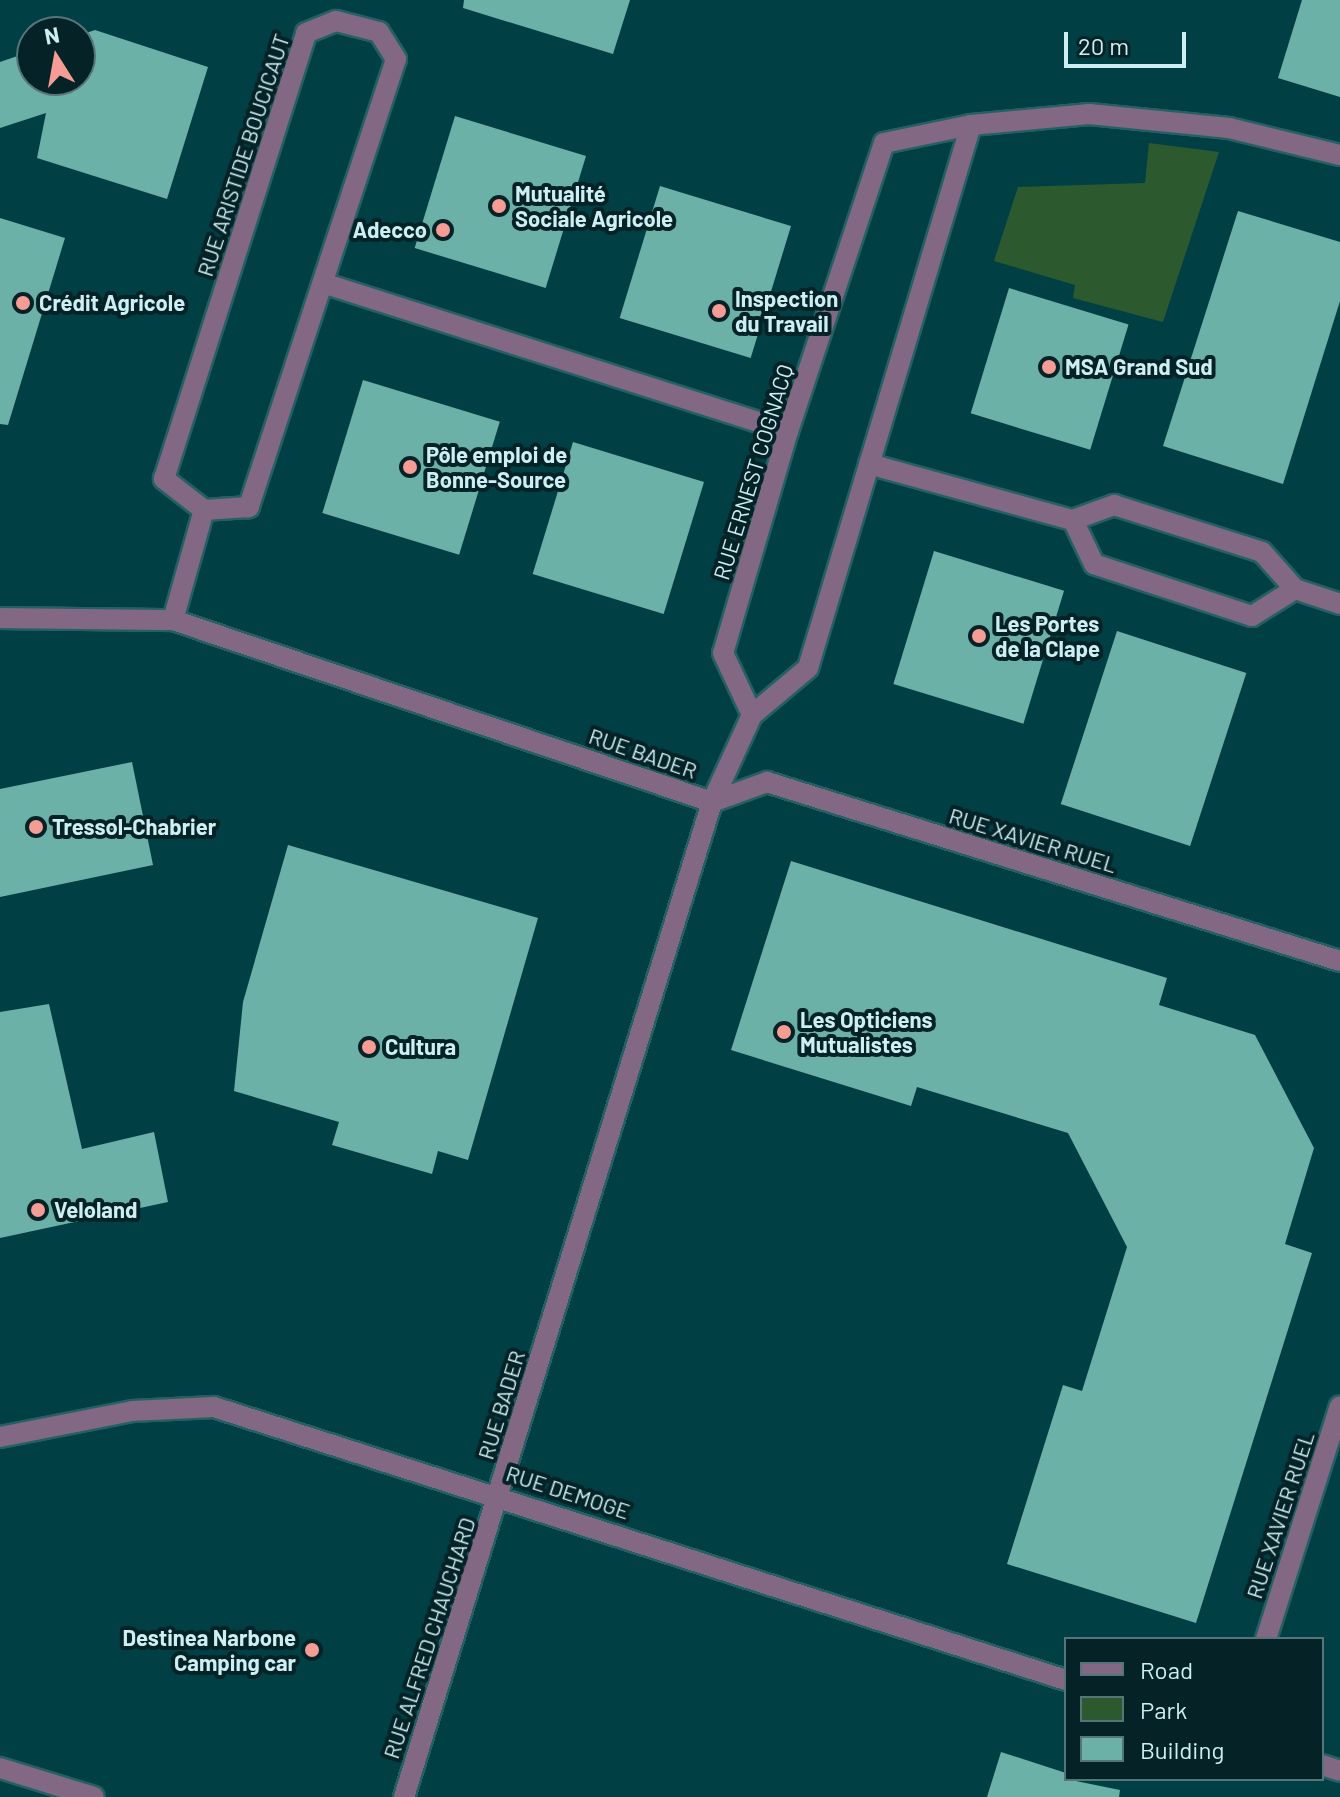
<!DOCTYPE html>
<html>
<head>
<meta charset="utf-8">
<style>
	body { margin:0 }
	#map { position:relative; width:1340px; height:1797px; overflow:hidden; background:#004045; font-family:Barlow,sans-serif }
	div>[style] { position:absolute }
	.green>* { inset:0; background:#2c5a2e }
	.building>* { inset:0; background:#6bb1a7; transform-origin:0 0 }
	.roads { filter:drop-shadow(2px 0 #256064) drop-shadow(-2px 0 #256064) drop-shadow(0 2px #256064) drop-shadow(0 -2px #256064) }
	.minor>* { height:20px; margin:-10px; padding:0 10px; transform-origin:10px; border-radius:10px; background:#826883 }
	.dots>* { width:22px; height:22px; translate:-50% -50%; box-sizing:border-box; border:4px solid #052327; border-radius:50% }
	span { translate:-50% -50%; white-space:nowrap; text-align:center; line-height:1.15; -webkit-text-stroke:8px #052327; paint-order:stroke }
	.street-label { font-size:22px; color:#cdeff3 }
	.poi-label { font-size:22px; color:#cdeff3; font-weight:700 }
	.left { translate:0 -50%; text-align:left }
	.right { translate:-100% -50%; text-align:right }
	.legend { position:absolute; left:1064px; top:1637px; width:260px; height:144px; box-sizing:border-box; background:#052327; border:2px solid #557579; margin:0; padding:10px 14px; list-style:none; font-size:24px; color:#cdeff3 }
	.legend li { display:flex; align-items:center; gap:16px; height:40px }
	.legend b { width:40px; border:2px solid #557579 }
	.north { position:absolute; left:16px; top:16px; width:80px; height:80px; box-sizing:border-box; background:#052327; border:2px solid #557579; border-radius:50%; rotate:349deg; font-size:22px; font-weight:700; line-height:32px; text-align:center; color:#cdeff3 }
	.north::after { content:''; display:block; margin:auto; width:28px; height:36px; background:#f59c95; clip-path:polygon(50% 0,100% 100%,50% 72%,0 100%) }
	.scale { position:absolute; left:1064px; top:32px; width:122px; height:36px; box-sizing:border-box; border:4px solid #cdeff3; border-top:0; padding-left:10px; font-size:24px; line-height:28px; white-space:nowrap; color:#cdeff3; -webkit-text-stroke:6px #052327; paint-order:stroke }
</style>
</head>
<body>
<div id="map">
	<div class="green">
		<i style="clip-path:polygon(1149px 143px,1219px 152px,1163px 322px,1073px 298px,1075px 285px,994px 261px,1018px 187px,1145px 183px)"></i>
	</div>
	<div class="building">
		<i style="clip-path:polygon(464px 0,630px 0,613px 54px,463px 8px)"></i>
		<i style="clip-path:polygon(1302px 0,1340px 0,1340px 97px,1278px 78px)"></i>
		<i style="clip-path:polygon(95px 30px,208px 67px,167px 199px,37px 158px,46px 113px,0 128px,0 62px,32px 51px,32px 80px,80px 80px,80px 35px)"></i>
		<i style="left:455px;top:116px;width:137px;height:138px;rotate:17deg"></i>
		<i style="left:660px;top:186px;width:137px;height:138px;rotate:17deg"></i>
		<i style="clip-path:polygon(1238px 211px,1340px 242px,1340px 301px,1283px 484px,1163px 446px)"></i>
		<i style="clip-path:polygon(0 218px,65px 238px,8px 425px,0 424px)"></i>
		<i style="left:1009px;top:288px;width:125px;height:131px;rotate:17deg"></i>
		<i style="left:363px;top:380px;width:143px;height:139px;rotate:17deg"></i>
		<i style="left:573px;top:442px;width:137px;height:138px;rotate:17deg"></i>
		<i style="left:934px;top:551px;width:136px;height:139px;rotate:17deg"></i>
		<i style="left:1117px;top:631px;width:136px;height:182px;rotate:18deg"></i>
		<i style="clip-path:polygon(132px 762px,153px 865px,0 897px,0 789px)"></i>
		<i style="clip-path:polygon(288px 845px,538px 918px,468px 1160px,438px 1151px,432px 1174px,332px 1145px,339px 1122px,234px 1091px,243px 1002px)"></i>
		<i style="clip-path:polygon(791px 861px,1167px 978px,1159px 1005px,1255px 1035px,1314px 1148px,1285px 1244px,1312px 1253px,1196px 1623px,1007px 1564px,1063px 1385px,1082px 1391px,1127px 1247px,1068px 1133px,917px 1087px,911px 1106px,731px 1050px)"></i>
		<i style="clip-path:polygon(49px 1004px,82px 1149px,154px 1132px,168px 1202px,0 1238px,0 1012px)"></i>
		<i style="clip-path:polygon(1001px 1752px,1066px 1773px,1066px 1779px,1120px 1790px,1119px 1797px,987px 1797px)"></i>
	</div>
	<div class="roads">
		<div class="minor">
			<i style="left:336px;top:21px;width:44px;rotate:14.3deg"></i>
			<i style="left:379px;top:32px;width:32px;rotate:58deg"></i>
			<i style="left:396px;top:59px;width:472px;rotate:108.2deg"></i>
			<i style="left:249px;top:507px;width:45px;rotate:176.2deg"></i>
			<i style="left:204px;top:510px;width:51px;rotate:-142.2deg"></i>
			<i style="left:164px;top:479px;width:468px;rotate:-72.3deg"></i>
			<i style="left:306px;top:33px;width:32px;rotate:-22deg"></i>
			<i style="left:971px;top:125px;width:119px;rotate:-5.3deg"></i>
			<i style="left:1089px;top:114px;width:141px;rotate:5.7deg"></i>
			<i style="left:1229px;top:128px;width:114px;rotate:13.7deg"></i>
			<i style="left:323px;top:283px;width:488px;rotate:17.7deg"></i>
			<i style="left:869px;top:464px;width:212px;rotate:15.4deg"></i>
			<i style="left:1073px;top:520px;width:44px;rotate:-20.1deg"></i>
			<i style="left:1114px;top:505px;width:155px;rotate:17.6deg"></i>
			<i style="left:1262px;top:552px;width:50px;rotate:48.3deg"></i>
			<i style="left:1295px;top:589px;width:51px;rotate:147.9deg"></i>
			<i style="left:1252px;top:616px;width:166px;rotate:-161.8deg"></i>
			<i style="left:1094px;top:564px;width:49px;rotate:-115.5deg"></i>
			<i style="left:1295px;top:589px;width:47px;rotate:18.4deg"></i>
			<i style="left:0;top:618px;width:173px;rotate:0.7deg"></i>
			<i style="left:173px;top:620px;width:569px;rotate:18.66deg"></i>
			<i style="left:712px;top:802px;width:1042px;rotate:107.2deg"></i>
			<i style="left:173px;top:620px;width:114px;rotate:-74.3deg"></i>
			<i style="left:712px;top:802px;width:96px;rotate:-65.3deg"></i>
			<i style="left:752px;top:715px;width:73px;rotate:-40deg"></i>
			<i style="left:808px;top:668px;width:567px;rotate:-73.29deg"></i>
			<i style="left:971px;top:125px;width:89px;rotate:168.3deg"></i>
			<i style="left:884px;top:143px;width:304px;rotate:108.4deg"></i>
			<i style="left:788px;top:431px;width:231px;rotate:106.3deg"></i>
			<i style="left:723px;top:653px;width:68px;rotate:64.9deg"></i>
			<i style="left:712px;top:802px;width:59px;rotate:-20deg"></i>
			<i style="left:767px;top:782px;width:600px;rotate:17.35deg"></i>
			<i style="left:0;top:1437px;width:135px;rotate:-11.1deg"></i>
			<i style="left:132px;top:1411px;width:82px;rotate:-2.8deg"></i>
			<i style="left:214px;top:1407px;width:895px;rotate:17.77deg"></i>
			<i style="left:1266px;top:1639px;width:244px;rotate:-72.4deg"></i>
			<i style="left:1322px;top:1765px;width:19px;rotate:18deg"></i>
			<i style="left:0;top:1768px;width:98px;rotate:17.1deg"></i>
		</div>
	</div>
	<div class="dots">
		<i style="left:499px;top:206px;background:#f59c95"></i>
		<i style="left:443px;top:230px;background:#f59c95"></i>
		<i style="left:23px;top:303px;background:#f59c95"></i>
		<i style="left:719px;top:311px;background:#f59c95"></i>
		<i style="left:1049px;top:367px;background:#f59c95"></i>
		<i style="left:410px;top:467px;background:#f59c95"></i>
		<i style="left:979px;top:636px;background:#f59c95"></i>
		<i style="left:36px;top:827px;background:#f59c95"></i>
		<i style="left:784px;top:1032px;background:#f59c95"></i>
		<i style="left:369px;top:1047px;background:#f59c95"></i>
		<i style="left:38px;top:1210px;background:#f59c95"></i>
		<i style="left:312px;top:1650px;background:#f59c95"></i>
	</div>
	<div class="street-label">
		<span style="left:243px;top:155px;rotate:-72deg">RUE ARISTIDE BOUCICAUT</span>
		<span style="left:753px;top:472px;rotate:-73deg">RUE ERNEST COGNACQ</span>
		<span style="left:643px;top:753px;rotate:19deg">RUE BADER</span>
		<span style="left:1033px;top:840px;rotate:17deg">RUE XAVIER RUEL</span>
		<span style="left:501px;top:1405px;rotate:-73deg">RUE BADER</span>
		<span style="left:568px;top:1492px;rotate:18deg">RUE DEMOGE</span>
		<span style="left:1280px;top:1515px;rotate:-72deg">RUE XAVIER RUEL</span>
		<span style="left:429px;top:1638px;rotate:-72deg">RUE ALFRED CHAUCHARD</span>
	</div>
	<div class="poi-label">
		<span class="left" style="left:515px;top:206px">Mutualité<br>Sociale Agricole</span>
		<span class="right" style="left:427px;top:230px">Adecco</span>
		<span class="left" style="left:735px;top:311px">Inspection<br>du Travail</span>
		<span class="left" style="left:39px;top:303px">Crédit Agricole</span>
		<span class="left" style="left:1065px;top:367px">MSA Grand Sud</span>
		<span class="left" style="left:426px;top:467px">Pôle emploi de<br>Bonne-Source</span>
		<span class="left" style="left:995px;top:636px">Les Portes<br>de la Clape</span>
		<span class="left" style="left:52px;top:827px">Tressol-Chabrier</span>
		<span class="left" style="left:800px;top:1032px">Les Opticiens<br>Mutualistes</span>
		<span class="left" style="left:385px;top:1047px">Cultura</span>
		<span class="left" style="left:54px;top:1210px">Veloland</span>
		<span class="right" style="left:296px;top:1650px">Destinea Narbone<br>Camping car</span>
	</div>
	<ul class="legend">
	<li><b style="height:10px;background:#826883"></b>Road</li>
	<li><b style="height:22px;background:#2c5a2e"></b>Park</li>
	<li><b style="height:22px;background:#6bb1a7"></b>Building</li>
	</ul>
	<div class="north">N</div>
	<div class="scale">20 m</div>
</div>
</body>
</html>
